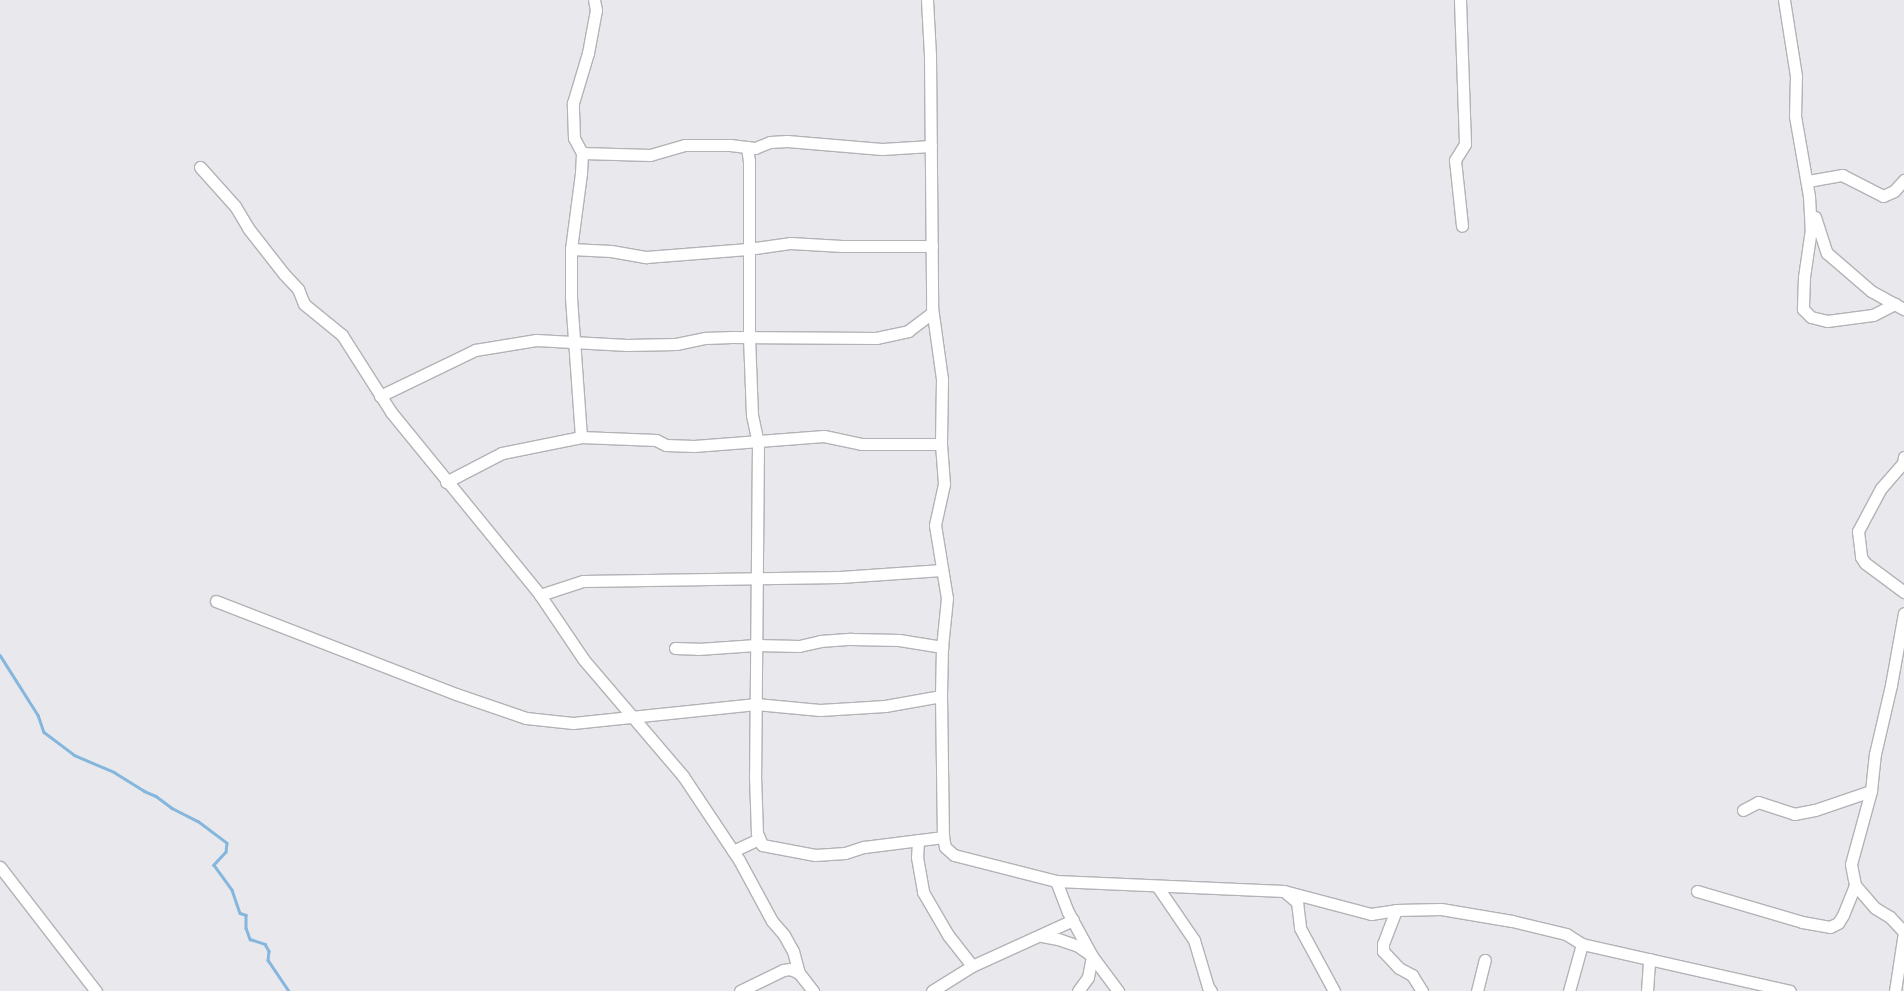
<!DOCTYPE html>
<html>
<head>
<meta charset="utf-8">
<style>
	body { margin:0 }
	#map { position:relative; width:1904px; height:991px; overflow:hidden; background:#e9e9ed; font-family:Merriweather,serif }
	div>[style] { position:absolute }
	.stream>* { height:2.5px; margin:-1.25px; padding:0 1.25px; transform-origin:1.25px; border-radius:1.25px; background:#85b6dd }
	.roads { filter:drop-shadow(1px 0 #b3b2b6) drop-shadow(-1px 0 #b3b2b6) drop-shadow(0 1px #b3b2b6) drop-shadow(0 -1px #b3b2b6) }
	.minor>* { height:11px; margin:-5.5px; padding:0 5.5px; transform-origin:5.5px; border-radius:5.5px; background:#fff }
	span { translate:-50% -50%; white-space:nowrap; text-align:center; line-height:1.15; -webkit-text-stroke:5px #e9e9ed; paint-order:stroke }
</style>
</head>
<body>
<div id="map">
	<div class="stream">
		<i style="left:0;top:655px;width:71px;rotate:57.7deg"></i>
		<i style="left:38px;top:715px;width:18px;rotate:71deg"></i>
		<i style="left:44px;top:732px;width:38px;rotate:37deg"></i>
		<i style="left:74px;top:755px;width:43px;rotate:23deg"></i>
		<i style="left:114px;top:772px;width:36px;rotate:32deg"></i>
		<i style="left:144px;top:791px;width:13px;rotate:23deg"></i>
		<i style="left:156px;top:796px;width:20px;rotate:37deg"></i>
		<i style="left:172px;top:808px;width:29px;rotate:27deg"></i>
		<i style="left:198px;top:821px;width:36px;rotate:37deg"></i>
		<i style="left:227px;top:843px;width:9px;rotate:96deg"></i>
		<i style="left:226px;top:852px;width:18px;rotate:133deg"></i>
		<i style="left:214px;top:865px;width:31px;rotate:54deg"></i>
		<i style="left:232px;top:890px;width:24px;rotate:71deg"></i>
		<i style="left:240px;top:913px;width:6px;rotate:18deg"></i>
		<i style="left:246px;top:915px;width:13px;rotate:90deg"></i>
		<i style="left:246px;top:928px;width:12px;rotate:70deg"></i>
		<i style="left:250px;top:939px;width:16px;rotate:18deg"></i>
		<i style="left:265px;top:944px;width:8px;rotate:60deg"></i>
		<i style="left:269px;top:951px;width:9px;rotate:96deg"></i>
		<i style="left:268px;top:960px;width:37px;rotate:56deg"></i>
	</div>
	<div class="roads">
		<div class="minor">
			<i style="left:927px;top:0;width:55px;rotate:86.9deg"></i>
			<i style="left:930px;top:55px;width:252px;rotate:89.5deg"></i>
			<i style="left:932px;top:307px;width:73px;rotate:82.1deg"></i>
			<i style="left:942px;top:379px;width:65px;rotate:90.9deg"></i>
			<i style="left:941px;top:444px;width:40px;rotate:85.7deg"></i>
			<i style="left:944px;top:484px;width:42px;rotate:102.4deg"></i>
			<i style="left:935px;top:525px;width:74px;rotate:80.7deg"></i>
			<i style="left:947px;top:598px;width:49px;rotate:95.8deg"></i>
			<i style="left:942px;top:647px;width:49px;rotate:91.2deg"></i>
			<i style="left:941px;top:696px;width:141px;rotate:89.2deg"></i>
			<i style="left:943px;top:837px;width:10px;rotate:79deg"></i>
			<i style="left:945px;top:847px;width:12px;rotate:42deg"></i>
			<i style="left:954px;top:855px;width:105px;rotate:14.3deg"></i>
			<i style="left:1056px;top:881px;width:228px;rotate:2.5deg"></i>
			<i style="left:1284px;top:891px;width:90px;rotate:14.8deg"></i>
			<i style="left:1371px;top:914px;width:25px;rotate:-9deg"></i>
			<i style="left:1396px;top:910px;width:45px;rotate:-1.3deg"></i>
			<i style="left:1441px;top:909px;width:72px;rotate:9.6deg"></i>
			<i style="left:1512px;top:921px;width:56px;rotate:13.5deg"></i>
			<i style="left:1566px;top:934px;width:19px;rotate:32deg"></i>
			<i style="left:1582px;top:944px;width:213px;rotate:12.7deg"></i>
			<i style="left:1460px;top:0;width:144px;rotate:88deg"></i>
			<i style="left:1465px;top:144px;width:19px;rotate:122deg"></i>
			<i style="left:1455px;top:160px;width:66px;rotate:83.9deg"></i>
			<i style="left:1784px;top:0;width:77px;rotate:81deg"></i>
			<i style="left:1796px;top:76px;width:40px;rotate:91.4deg"></i>
			<i style="left:1795px;top:116px;width:81px;rotate:80.1deg"></i>
			<i style="left:1809px;top:196px;width:33px;rotate:87deg"></i>
			<i style="left:1811px;top:229px;width:49px;rotate:98.3deg"></i>
			<i style="left:1804px;top:277px;width:32px;rotate:92deg"></i>
			<i style="left:1803px;top:309px;width:11px;rotate:45deg"></i>
			<i style="left:1811px;top:317px;width:16px;rotate:14deg"></i>
			<i style="left:1827px;top:321px;width:46px;rotate:-7.4deg"></i>
			<i style="left:1873px;top:315px;width:25px;rotate:-27deg"></i>
			<i style="left:747px;top:147px;width:14px;rotate:82deg"></i>
			<i style="left:749px;top:161px;width:176px;rotate:90deg"></i>
			<i style="left:749px;top:337px;width:78px;rotate:87.8deg"></i>
			<i style="left:752px;top:415px;width:29px;rotate:78deg"></i>
			<i style="left:758px;top:443px;width:333px;rotate:90.5deg"></i>
			<i style="left:755px;top:776px;width:57px;rotate:88deg"></i>
			<i style="left:757px;top:833px;width:13px;rotate:67deg"></i>
			<i style="left:762px;top:845px;width:54px;rotate:10.7deg"></i>
			<i style="left:815px;top:855px;width:30px;rotate:-4deg"></i>
			<i style="left:845px;top:853px;width:20px;rotate:-18deg"></i>
			<i style="left:864px;top:847px;width:80px;rotate:-7.2deg"></i>
			<i style="left:582px;top:153px;width:68px;rotate:1.7deg"></i>
			<i style="left:650px;top:155px;width:36px;rotate:-16deg"></i>
			<i style="left:685px;top:145px;width:45px"></i>
			<i style="left:730px;top:145px;width:25px;rotate:7deg"></i>
			<i style="left:755px;top:148px;width:16px;rotate:-22deg"></i>
			<i style="left:770px;top:142px;width:17px;rotate:-3deg"></i>
			<i style="left:787px;top:141px;width:95px;rotate:4.8deg"></i>
			<i style="left:882px;top:149px;width:49px;rotate:-3.5deg"></i>
			<i style="left:200px;top:167px;width:52px;rotate:48.1deg"></i>
			<i style="left:235px;top:206px;width:26px;rotate:59deg"></i>
			<i style="left:248px;top:228px;width:58px;rotate:52deg"></i>
			<i style="left:284px;top:274px;width:21px;rotate:47deg"></i>
			<i style="left:298px;top:289px;width:16px;rotate:68deg"></i>
			<i style="left:304px;top:304px;width:49px;rotate:39.2deg"></i>
			<i style="left:342px;top:335px;width:91px;rotate:57.5deg"></i>
			<i style="left:391px;top:412px;width:236px;rotate:50.8deg"></i>
			<i style="left:540px;top:595px;width:78px;rotate:55.9deg"></i>
			<i style="left:584px;top:660px;width:153px;rotate:49.5deg"></i>
			<i style="left:683px;top:776px;width:101px;rotate:56.3deg"></i>
			<i style="left:739px;top:860px;width:69px;rotate:61.6deg"></i>
			<i style="left:772px;top:921px;width:18px;rotate:49deg"></i>
			<i style="left:784px;top:935px;width:18px;rotate:61deg"></i>
			<i style="left:793px;top:951px;width:23px;rotate:75deg"></i>
			<i style="left:1808px;top:181px;width:35px;rotate:-10deg"></i>
			<i style="left:1842px;top:175px;width:46px;rotate:27.1deg"></i>
			<i style="left:1883px;top:196px;width:12px;rotate:-24deg"></i>
			<i style="left:1894px;top:191px;width:15px;rotate:-48deg"></i>
			<i style="left:1815px;top:217px;width:38px;rotate:72deg"></i>
			<i style="left:1827px;top:253px;width:58px;rotate:40.8deg"></i>
			<i style="left:1871px;top:291px;width:38px;rotate:29deg"></i>
			<i style="left:571px;top:249px;width:40px;rotate:2.9deg"></i>
			<i style="left:611px;top:251px;width:36px;rotate:10deg"></i>
			<i style="left:646px;top:257px;width:102px;rotate:-4.5deg"></i>
			<i style="left:748px;top:249px;width:42px;rotate:-8.1deg"></i>
			<i style="left:790px;top:243px;width:52px;rotate:3.3deg"></i>
			<i style="left:842px;top:246px;width:90px"></i>
			<i style="left:380px;top:396px;width:106px;rotate:-25.8deg"></i>
			<i style="left:475px;top:350px;width:62px;rotate:-9.3deg"></i>
			<i style="left:536px;top:340px;width:91px;rotate:3.1deg"></i>
			<i style="left:627px;top:345px;width:49px;rotate:-1.2deg"></i>
			<i style="left:676px;top:344px;width:30px;rotate:-12deg"></i>
			<i style="left:705px;top:338px;width:27px;rotate:-2deg"></i>
			<i style="left:732px;top:337px;width:144px;rotate:0.4deg"></i>
			<i style="left:876px;top:338px;width:33px;rotate:-12deg"></i>
			<i style="left:908px;top:331px;width:30px;rotate:-37deg"></i>
			<i style="left:581px;top:437px;width:141px;rotate:-94.1deg"></i>
			<i style="left:571px;top:296px;width:47px;rotate:-90deg"></i>
			<i style="left:571px;top:249px;width:77px;rotate:-82.5deg"></i>
			<i style="left:581px;top:173px;width:20px;rotate:-87deg"></i>
			<i style="left:582px;top:153px;width:17px;rotate:-118deg"></i>
			<i style="left:574px;top:138px;width:35px;rotate:-92deg"></i>
			<i style="left:573px;top:103px;width:52px;rotate:-73.3deg"></i>
			<i style="left:588px;top:53px;width:44px;rotate:-79.5deg"></i>
			<i style="left:596px;top:10px;width:10px;rotate:-101deg"></i>
			<i style="left:1904px;top:457px;width:6px;rotate:99deg"></i>
			<i style="left:1903px;top:463px;width:33px;rotate:131deg"></i>
			<i style="left:1881px;top:488px;width:49px;rotate:118.1deg"></i>
			<i style="left:1858px;top:531px;width:26px;rotate:83deg"></i>
			<i style="left:1861px;top:557px;width:7px;rotate:56deg"></i>
			<i style="left:1865px;top:563px;width:49px;rotate:36.6deg"></i>
			<i style="left:446px;top:482px;width:63px;rotate:-27.4deg"></i>
			<i style="left:502px;top:453px;width:81px;rotate:-11.4deg"></i>
			<i style="left:581px;top:437px;width:75px;rotate:2.3deg"></i>
			<i style="left:656px;top:440px;width:11px;rotate:27deg"></i>
			<i style="left:666px;top:445px;width:28px;rotate:2deg"></i>
			<i style="left:694px;top:446px;width:130px;rotate:-4.4deg"></i>
			<i style="left:824px;top:436px;width:39px;rotate:12deg"></i>
			<i style="left:862px;top:444px;width:79px"></i>
			<i style="left:540px;top:595px;width:45px;rotate:-18deg"></i>
			<i style="left:583px;top:581px;width:257px;rotate:-0.9deg"></i>
			<i style="left:840px;top:577px;width:102px;rotate:-3.9deg"></i>
			<i style="left:216px;top:601px;width:257px;rotate:21.2deg"></i>
			<i style="left:456px;top:694px;width:74px;rotate:18.9deg"></i>
			<i style="left:526px;top:718px;width:47px;rotate:6.1deg"></i>
			<i style="left:573px;top:723px;width:184px;rotate:-5.9deg"></i>
			<i style="left:756px;top:704px;width:64px;rotate:5.4deg"></i>
			<i style="left:820px;top:710px;width:65px;rotate:-3.5deg"></i>
			<i style="left:885px;top:706px;width:57px;rotate:-10.1deg"></i>
			<i style="left:675px;top:648px;width:23px;rotate:2deg"></i>
			<i style="left:698px;top:649px;width:58px;rotate:-3.9deg"></i>
			<i style="left:756px;top:645px;width:43px;rotate:1.3deg"></i>
			<i style="left:799px;top:646px;width:22px;rotate:-13deg"></i>
			<i style="left:820px;top:641px;width:31px;rotate:-4deg"></i>
			<i style="left:851px;top:639px;width:48px;rotate:1.2deg"></i>
			<i style="left:899px;top:640px;width:44px;rotate:9.2deg"></i>
			<i style="left:1743px;top:810px;width:17px;rotate:-28deg"></i>
			<i style="left:1758px;top:802px;width:38px;rotate:18deg"></i>
			<i style="left:1794px;top:814px;width:21px;rotate:-11deg"></i>
			<i style="left:1815px;top:810px;width:59px;rotate:-18.7deg"></i>
			<i style="left:918px;top:840px;width:17px;rotate:93deg"></i>
			<i style="left:917px;top:857px;width:36px;rotate:80deg"></i>
			<i style="left:923px;top:892px;width:50px;rotate:59.8deg"></i>
			<i style="left:948px;top:935px;width:39px;rotate:52deg"></i>
			<i style="left:733px;top:851px;width:29px;rotate:-25deg"></i>
			<i style="left:0;top:867px;width:157px;rotate:52.3deg"></i>
			<i style="left:1056px;top:881px;width:33px;rotate:69deg"></i>
			<i style="left:1068px;top:912px;width:50px;rotate:61.4deg"></i>
			<i style="left:1092px;top:956px;width:44px;rotate:53.4deg"></i>
			<i style="left:1157px;top:886px;width:65px;rotate:55.6deg"></i>
			<i style="left:1194px;top:940px;width:49px;rotate:73.4deg"></i>
			<i style="left:1208px;top:987px;width:5px;rotate:53deg"></i>
			<i style="left:1697px;top:891px;width:109px;rotate:16.4deg"></i>
			<i style="left:1802px;top:922px;width:28px;rotate:10deg"></i>
			<i style="left:1830px;top:927px;width:9px;rotate:-27deg"></i>
			<i style="left:1838px;top:923px;width:9px;rotate:-58deg"></i>
			<i style="left:1843px;top:915px;width:32px;rotate:-68deg"></i>
			<i style="left:1285px;top:892px;width:16px;rotate:40deg"></i>
			<i style="left:1297px;top:902px;width:26px;rotate:83deg"></i>
			<i style="left:1300px;top:928px;width:72px;rotate:61.6deg"></i>
			<i style="left:1396px;top:910px;width:36px;rotate:111deg"></i>
			<i style="left:1383px;top:944px;width:7px;rotate:90deg"></i>
			<i style="left:1383px;top:951px;width:23px;rotate:47deg"></i>
			<i style="left:1399px;top:968px;width:15px;rotate:28deg"></i>
			<i style="left:1412px;top:975px;width:19px;rotate:58deg"></i>
			<i style="left:1042px;top:936px;width:16px;rotate:11deg"></i>
			<i style="left:1058px;top:939px;width:21px;rotate:19deg"></i>
			<i style="left:1078px;top:946px;width:16px;rotate:35deg"></i>
			<i style="left:740px;top:991px;width:48px;rotate:-26deg"></i>
			<i style="left:783px;top:970px;width:7px;rotate:-8deg"></i>
			<i style="left:790px;top:969px;width:10px;rotate:24deg"></i>
			<i style="left:799px;top:973px;width:23px;rotate:52deg"></i>
			<i style="left:932px;top:991px;width:47px;rotate:-32deg"></i>
			<i style="left:972px;top:966px;width:111px;rotate:-24.5deg"></i>
			<i style="left:1078px;top:991px;width:17px;rotate:-54deg"></i>
			<i style="left:1088px;top:977px;width:21px;rotate:-79deg"></i>
			<i style="left:1477px;top:991px;width:32px;rotate:-76deg"></i>
			<i style="left:1569px;top:991px;width:49px;rotate:-74.5deg"></i>
			<i style="left:1647px;top:991px;width:32px;rotate:-86deg"></i>
			<i style="left:1895px;top:991px;width:60px;rotate:-81.3deg"></i>
			<i style="left:1904px;top:932px;width:21px;rotate:-133deg"></i>
			<i style="left:1890px;top:917px;width:17px;rotate:-149deg"></i>
			<i style="left:1875px;top:908px;width:30px;rotate:-131deg"></i>
			<i style="left:1855px;top:885px;width:21px;rotate:-101deg"></i>
			<i style="left:1851px;top:864px;width:76px;rotate:-74.7deg"></i>
			<i style="left:1871px;top:791px;width:37px;rotate:-84deg"></i>
			<i style="left:1875px;top:754px;width:71px;rotate:-76.9deg"></i>
			<i style="left:1891px;top:685px;width:73px;rotate:-79.8deg"></i>
		</div>
	</div>
</div>
</body>
</html>
